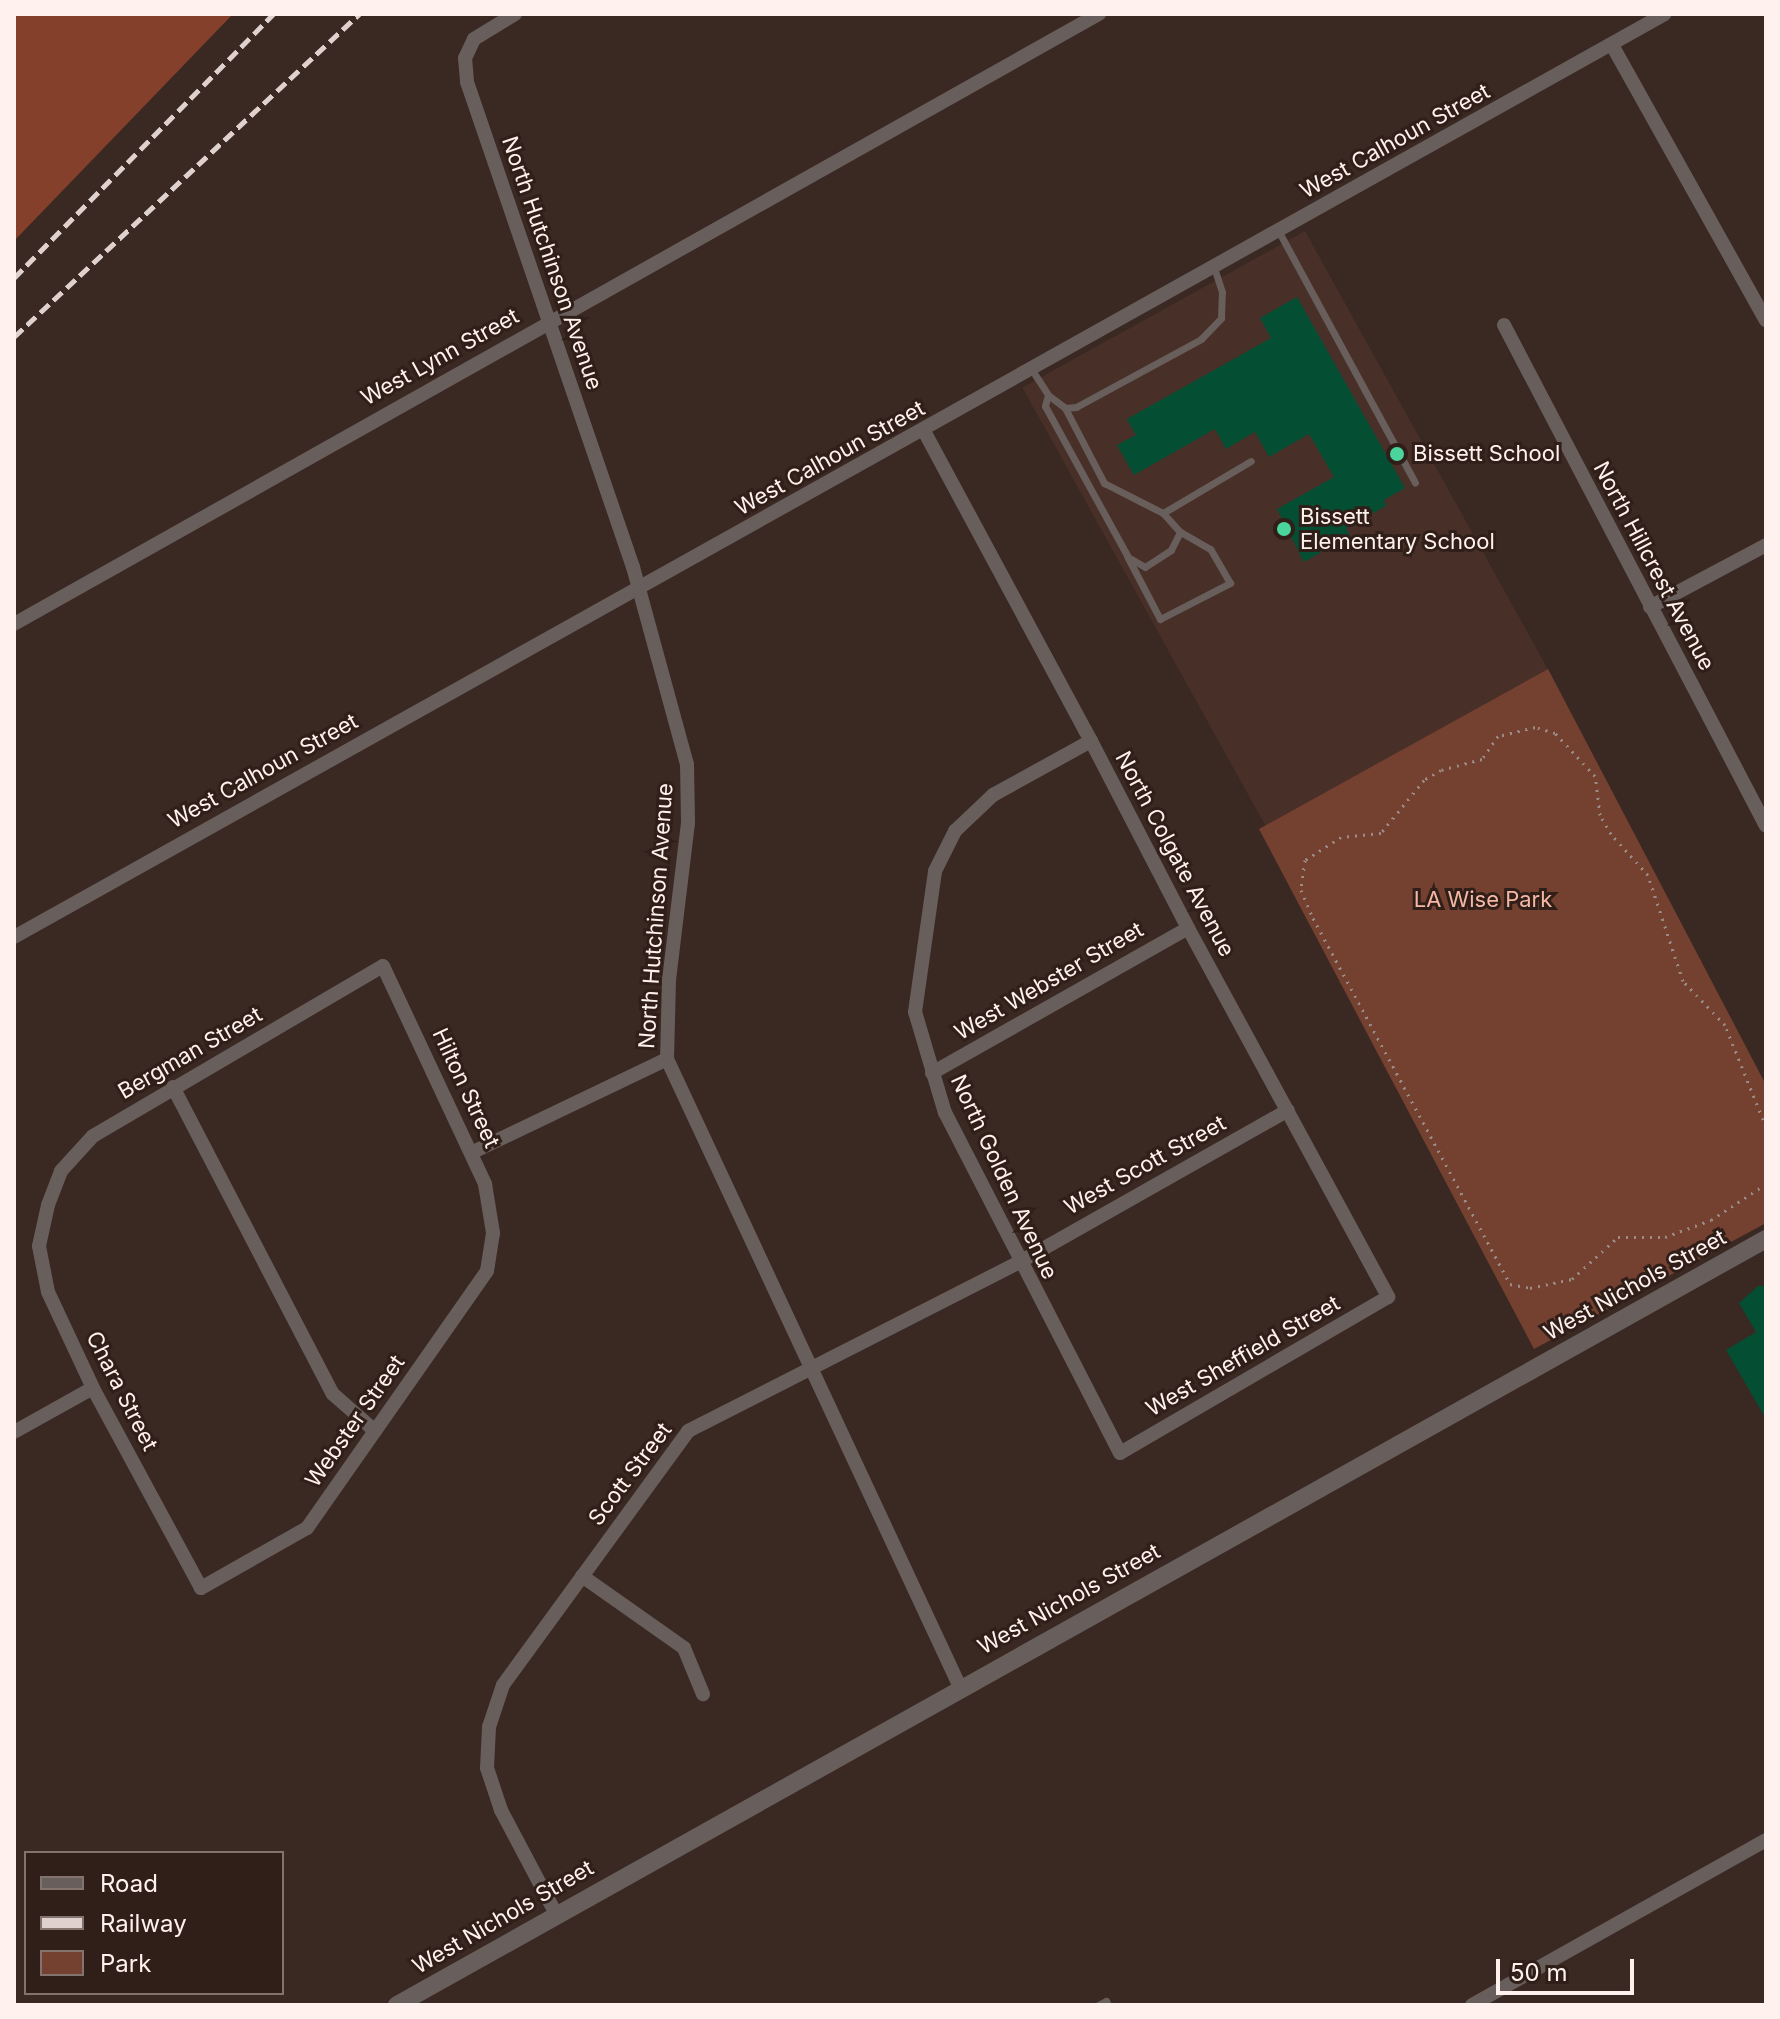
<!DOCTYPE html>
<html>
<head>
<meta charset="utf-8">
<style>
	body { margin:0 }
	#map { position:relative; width:1780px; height:2019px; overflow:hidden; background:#3a2822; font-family:Inter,sans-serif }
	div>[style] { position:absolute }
	.built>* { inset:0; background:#482f27; transform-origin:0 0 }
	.green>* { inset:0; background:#744131 }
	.forest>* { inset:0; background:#84402b }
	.building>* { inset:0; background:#044e34 }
	.path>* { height:3px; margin-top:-1.5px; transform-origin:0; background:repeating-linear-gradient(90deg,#9a8b86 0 2px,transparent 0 8px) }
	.service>* { height:7px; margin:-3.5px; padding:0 3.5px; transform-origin:3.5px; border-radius:3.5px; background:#685e5b }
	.minor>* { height:14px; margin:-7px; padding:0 7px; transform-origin:7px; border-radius:7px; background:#685e5b }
	.tertiary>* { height:18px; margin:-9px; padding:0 9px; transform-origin:9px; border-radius:9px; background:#685e5b }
	.rail>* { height:5px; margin-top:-2.5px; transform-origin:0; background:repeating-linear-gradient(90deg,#dfd1cd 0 12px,transparent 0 18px) }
	.dots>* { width:22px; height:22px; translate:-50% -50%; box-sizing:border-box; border:4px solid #301e19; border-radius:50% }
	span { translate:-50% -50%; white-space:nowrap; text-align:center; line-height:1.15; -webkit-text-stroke:6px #301e19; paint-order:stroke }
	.street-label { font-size:22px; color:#fff2ee }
	.poi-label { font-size:22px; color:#fff2ee }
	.left { translate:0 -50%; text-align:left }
	.park-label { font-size:22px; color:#f5b7a4 }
	.frame { position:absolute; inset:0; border:16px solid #fff2ee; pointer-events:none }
	.legend { position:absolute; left:24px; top:1851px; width:260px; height:144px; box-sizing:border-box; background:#301e19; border:2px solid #83736e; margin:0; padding:10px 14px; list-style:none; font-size:24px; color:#fff2ee }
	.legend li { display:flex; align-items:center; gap:16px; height:40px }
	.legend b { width:40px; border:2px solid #83736e }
	.scale { position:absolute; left:1496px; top:1959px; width:138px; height:36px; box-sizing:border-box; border:4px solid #fff2ee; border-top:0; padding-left:10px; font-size:24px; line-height:28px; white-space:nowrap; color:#fff2ee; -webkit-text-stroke:6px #301e19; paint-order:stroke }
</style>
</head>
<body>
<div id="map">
	<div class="built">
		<i style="left:1305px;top:231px;width:501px;height:323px;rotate:61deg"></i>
	</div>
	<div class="green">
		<i style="clip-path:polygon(1548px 669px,1766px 1085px,1766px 1223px,1534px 1349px,1259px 829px)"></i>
	</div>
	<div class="forest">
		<i style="clip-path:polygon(14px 14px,233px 14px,14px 241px)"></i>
	</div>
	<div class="building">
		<i style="clip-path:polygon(1297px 297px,1405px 488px,1384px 500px,1386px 506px,1346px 528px,1350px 536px,1304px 562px,1277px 509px,1334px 477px,1309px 434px,1269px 457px,1255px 432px,1226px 449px,1215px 429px,1134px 475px,1117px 445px,1136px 435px,1127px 419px,1271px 338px,1260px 318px)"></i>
		<i style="clip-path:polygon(1758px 1286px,1766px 1286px,1766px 1419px,1726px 1350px,1756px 1332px,1739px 1303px)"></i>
	</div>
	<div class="path">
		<i style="left:1766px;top:1127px;width:110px;rotate:-111.9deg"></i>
		<i style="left:1725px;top:1025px;width:61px;rotate:-133.7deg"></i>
		<i style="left:1683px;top:981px;width:112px;rotate:-108.3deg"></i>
		<i style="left:1648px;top:875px;width:55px;rotate:-132.1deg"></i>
		<i style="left:1611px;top:834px;width:22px;rotate:-120deg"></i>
		<i style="left:1600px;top:815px;width:39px;rotate:-97deg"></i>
		<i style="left:1595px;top:776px;width:59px;rotate:-132.9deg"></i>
		<i style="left:1555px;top:733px;width:21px;rotate:-163deg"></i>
		<i style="left:1535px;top:727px;width:38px;rotate:166deg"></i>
		<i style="left:1498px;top:736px;width:28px;rotate:125deg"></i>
		<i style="left:1482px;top:759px;width:42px;rotate:165deg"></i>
		<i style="left:1441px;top:770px;width:20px;rotate:150deg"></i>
		<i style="left:1424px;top:780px;width:68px;rotate:129.1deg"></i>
		<i style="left:1381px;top:833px;width:40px;rotate:174.3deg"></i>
		<i style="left:1341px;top:837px;width:43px;rotate:147.4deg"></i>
		<i style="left:1305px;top:860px;width:30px;rotate:98deg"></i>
		<i style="left:1301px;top:890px;width:30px;rotate:67deg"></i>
		<i style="left:1313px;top:918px;width:416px;rotate:61.7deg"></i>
		<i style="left:1510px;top:1284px;width:20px;rotate:11deg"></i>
		<i style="left:1530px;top:1288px;width:43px;rotate:-12.1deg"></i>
		<i style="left:1572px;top:1279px;width:62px;rotate:-42.4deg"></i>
		<i style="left:1618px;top:1237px;width:47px"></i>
		<i style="left:1665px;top:1237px;width:49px;rotate:-20.3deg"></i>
		<i style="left:1711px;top:1220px;width:66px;rotate:-33.2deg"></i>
	</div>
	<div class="service">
		<i style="left:1279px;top:232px;width:285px;rotate:61.5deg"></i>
		<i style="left:1032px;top:370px;width:30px;rotate:57deg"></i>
		<i style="left:1048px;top:395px;width:21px;rotate:37deg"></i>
		<i style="left:1065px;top:408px;width:85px;rotate:62.5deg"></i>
		<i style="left:1104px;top:483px;width:66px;rotate:27deg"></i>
		<i style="left:1163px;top:513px;width:25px;rotate:48deg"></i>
		<i style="left:1180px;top:532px;width:20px;rotate:117deg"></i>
		<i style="left:1171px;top:550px;width:31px;rotate:147deg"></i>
		<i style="left:1145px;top:567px;width:20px;rotate:-150deg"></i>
		<i style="left:1128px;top:557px;width:172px;rotate:-118.8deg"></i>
		<i style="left:1045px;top:406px;width:11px;rotate:-75deg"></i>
		<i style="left:1065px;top:408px;width:11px;rotate:-5deg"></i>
		<i style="left:1076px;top:407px;width:142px;rotate:-28.5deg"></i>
		<i style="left:1201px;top:339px;width:29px;rotate:-46deg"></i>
		<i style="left:1221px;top:318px;width:26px;rotate:-88deg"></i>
		<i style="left:1222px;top:292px;width:25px;rotate:-108deg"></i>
		<i style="left:1163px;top:513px;width:102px;rotate:-30.6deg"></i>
		<i style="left:1128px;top:558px;width:69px;rotate:62.3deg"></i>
		<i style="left:1160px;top:619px;width:79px;rotate:-27.2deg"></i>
		<i style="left:1230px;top:583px;width:39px;rotate:-120deg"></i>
		<i style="left:1210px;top:549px;width:34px;rotate:-150deg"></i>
		<i style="left:1098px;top:2005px;width:9px;rotate:-27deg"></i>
		<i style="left:1106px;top:2001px;width:4px;rotate:63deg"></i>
	</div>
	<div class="minor">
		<i style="left:515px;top:14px;width:48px;rotate:148.6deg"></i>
		<i style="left:474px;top:39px;width:21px;rotate:115deg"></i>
		<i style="left:465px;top:58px;width:24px;rotate:85deg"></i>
		<i style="left:467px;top:82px;width:513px;rotate:71.11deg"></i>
		<i style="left:633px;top:567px;width:204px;rotate:74.7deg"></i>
		<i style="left:687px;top:764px;width:59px;rotate:89deg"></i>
		<i style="left:688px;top:823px;width:157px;rotate:96.9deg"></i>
		<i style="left:669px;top:979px;width:80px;rotate:91.4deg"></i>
		<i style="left:667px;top:1059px;width:693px;rotate:64.99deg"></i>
		<i style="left:1612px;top:45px;width:315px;rotate:60.8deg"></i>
		<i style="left:1504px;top:325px;width:565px;rotate:62.39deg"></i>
		<i style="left:924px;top:431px;width:340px;rotate:61.7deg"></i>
		<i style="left:1085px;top:730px;width:13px;rotate:61deg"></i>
		<i style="left:1091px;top:741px;width:211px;rotate:62.6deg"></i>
		<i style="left:1188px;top:928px;width:420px;rotate:61.5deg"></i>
		<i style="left:1388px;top:1297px;width:310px;rotate:149.8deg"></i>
		<i style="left:1120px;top:1453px;width:382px;rotate:-117.2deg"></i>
		<i style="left:945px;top:1113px;width:105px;rotate:-106.5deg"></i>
		<i style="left:915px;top:1012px;width:142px;rotate:-81.9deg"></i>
		<i style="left:935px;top:871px;width:45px;rotate:-63.4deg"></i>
		<i style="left:955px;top:831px;width:52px;rotate:-43.5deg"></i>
		<i style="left:993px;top:795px;width:112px;rotate:-28.9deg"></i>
		<i style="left:1650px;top:607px;width:132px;rotate:-28.1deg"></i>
		<i style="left:14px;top:624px;width:1245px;rotate:-29.35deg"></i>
		<i style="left:14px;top:937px;width:1891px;rotate:-29.21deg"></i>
		<i style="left:383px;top:966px;width:241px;rotate:64.9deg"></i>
		<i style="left:485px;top:1184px;width:50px;rotate:80.7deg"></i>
		<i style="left:493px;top:1233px;width:38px;rotate:99deg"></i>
		<i style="left:487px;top:1271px;width:314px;rotate:125deg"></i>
		<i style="left:307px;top:1528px;width:122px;rotate:150.5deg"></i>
		<i style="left:201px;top:1588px;width:227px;rotate:-118.4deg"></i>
		<i style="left:93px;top:1388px;width:106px;rotate:-115.1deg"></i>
		<i style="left:48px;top:1292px;width:47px;rotate:-101.1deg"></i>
		<i style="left:39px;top:1246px;width:42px;rotate:-77.6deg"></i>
		<i style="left:48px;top:1205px;width:36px;rotate:-69deg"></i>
		<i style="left:61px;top:1171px;width:47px;rotate:-47.6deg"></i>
		<i style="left:93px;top:1136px;width:336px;rotate:-30.4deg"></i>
		<i style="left:932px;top:1073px;width:294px;rotate:-29.5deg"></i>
		<i style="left:173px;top:1087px;width:346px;rotate:62.5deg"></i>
		<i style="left:333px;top:1394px;width:56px;rotate:41.4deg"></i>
		<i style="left:473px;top:1152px;width:215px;rotate:-25.6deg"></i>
		<i style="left:14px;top:1432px;width:90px;rotate:-29.1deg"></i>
		<i style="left:582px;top:1576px;width:125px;rotate:35.2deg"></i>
		<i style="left:684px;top:1648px;width:50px;rotate:67.6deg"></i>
		<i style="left:556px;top:1914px;width:118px;rotate:-117.9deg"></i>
		<i style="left:501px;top:1810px;width:44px;rotate:-108.4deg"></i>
		<i style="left:487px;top:1768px;width:41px;rotate:-87.2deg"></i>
		<i style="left:489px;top:1727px;width:44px;rotate:-71.6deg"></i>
		<i style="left:503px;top:1685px;width:314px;rotate:-53.9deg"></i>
		<i style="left:688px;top:1431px;width:370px;rotate:-27deg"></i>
		<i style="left:1018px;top:1263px;width:310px;rotate:-29.5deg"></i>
		<i style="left:1472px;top:2005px;width:337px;rotate:-29.3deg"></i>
	</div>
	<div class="tertiary">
		<i style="left:397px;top:2005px;width:1569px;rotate:-29.23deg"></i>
	</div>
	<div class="rail">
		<i style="left:14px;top:278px;width:370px;rotate:-45.5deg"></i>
		<i style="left:14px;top:337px;width:473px;rotate:-43.1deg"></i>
	</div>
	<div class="dots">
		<i style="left:1397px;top:454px;background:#4bd49b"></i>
		<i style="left:1284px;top:529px;background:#4bd49b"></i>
	</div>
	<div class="street-label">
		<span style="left:1395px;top:141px;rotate:-29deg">West Calhoun Street</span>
		<span style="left:552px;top:263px;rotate:71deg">North Hutchinson Avenue</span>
		<span style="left:440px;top:357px;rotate:-29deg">West Lynn Street</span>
		<span style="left:830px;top:458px;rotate:-29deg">West Calhoun Street</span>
		<span style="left:1654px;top:566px;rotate:62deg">North Hillcrest Avenue</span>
		<span style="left:263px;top:771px;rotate:-29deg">West Calhoun Street</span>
		<span style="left:1175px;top:854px;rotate:62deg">North Colgate Avenue</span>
		<span style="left:656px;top:916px;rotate:-86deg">North Hutchinson Avenue</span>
		<span style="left:1049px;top:981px;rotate:-30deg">West Webster Street</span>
		<span style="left:190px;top:1053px;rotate:-30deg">Bergman Street</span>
		<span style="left:466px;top:1088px;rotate:65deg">Hilton Street</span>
		<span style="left:1145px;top:1165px;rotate:-29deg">West Scott Street</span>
		<span style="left:1004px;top:1177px;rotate:65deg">North Golden Avenue</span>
		<span style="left:1635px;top:1285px;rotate:-29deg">West Nichols Street</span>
		<span style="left:1243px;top:1356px;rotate:-30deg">West Sheffield Street</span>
		<span style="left:122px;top:1391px;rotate:63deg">Chara Street</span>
		<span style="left:355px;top:1421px;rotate:-55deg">Webster Street</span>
		<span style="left:630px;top:1474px;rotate:-53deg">Scott Street</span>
		<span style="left:1069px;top:1599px;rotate:-29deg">West Nichols Street</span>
		<span style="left:503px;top:1917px;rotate:-30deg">West Nichols Street</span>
	</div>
	<div class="poi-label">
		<span class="left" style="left:1413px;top:454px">Bissett School</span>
		<span class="left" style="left:1300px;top:529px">Bissett<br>Elementary School</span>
	</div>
	<div class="park-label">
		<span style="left:1483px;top:900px">LA Wise Park</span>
	</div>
	<div class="frame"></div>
	<ul class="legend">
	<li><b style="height:10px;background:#685e5b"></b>Road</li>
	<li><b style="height:10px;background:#dfd1cd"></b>Railway</li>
	<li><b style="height:22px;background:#744131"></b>Park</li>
	</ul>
	<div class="scale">50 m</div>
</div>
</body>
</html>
